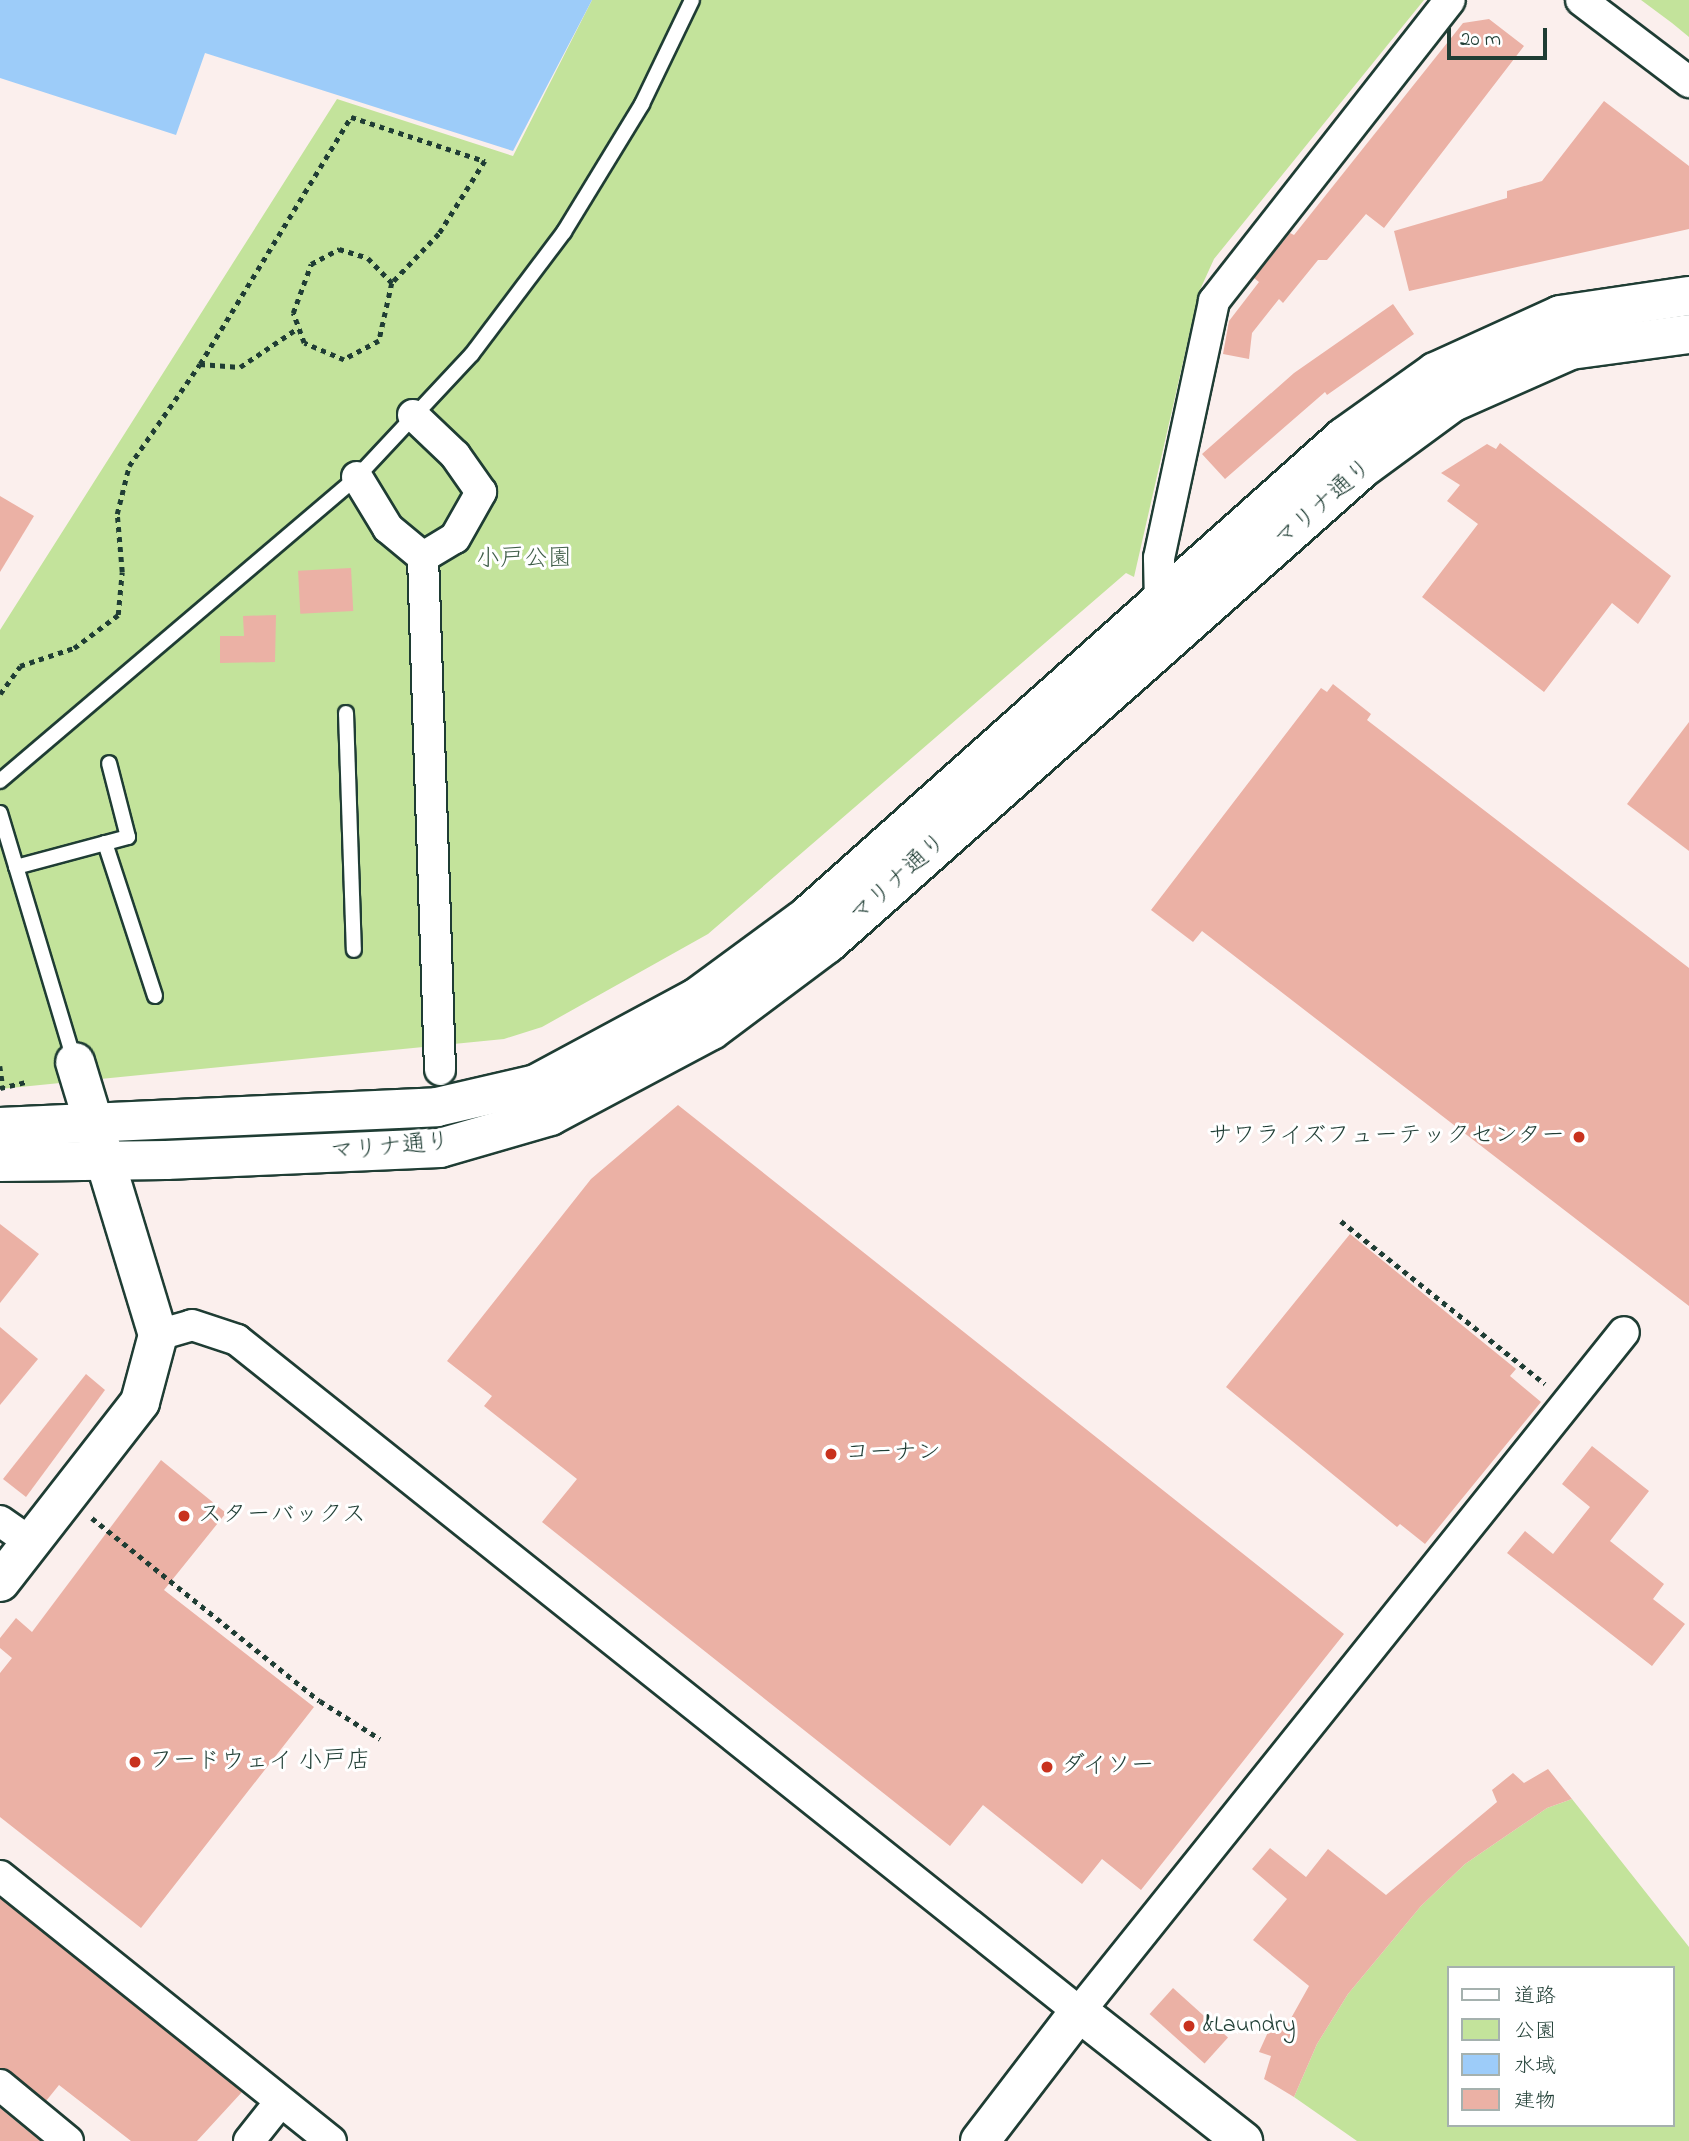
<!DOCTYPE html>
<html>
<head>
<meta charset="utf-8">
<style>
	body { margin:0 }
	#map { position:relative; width:1689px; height:2141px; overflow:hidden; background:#fbefed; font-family:"Indie Flower","Klee One",sans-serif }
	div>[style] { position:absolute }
	.green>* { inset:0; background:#c3e39b }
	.water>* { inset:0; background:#9dccf9 }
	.building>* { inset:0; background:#ebb1a5; transform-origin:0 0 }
	.path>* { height:4.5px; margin-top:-2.25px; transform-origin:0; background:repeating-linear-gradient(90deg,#1f3d34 0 5px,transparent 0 10px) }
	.roads { filter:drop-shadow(2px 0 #1f3d34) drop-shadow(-2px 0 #1f3d34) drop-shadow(0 2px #1f3d34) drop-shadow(0 -2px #1f3d34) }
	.lane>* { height:14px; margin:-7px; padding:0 7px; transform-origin:7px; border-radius:7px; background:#fff }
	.street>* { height:30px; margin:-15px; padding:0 15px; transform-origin:15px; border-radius:15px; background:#fff }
	.secondary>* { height:38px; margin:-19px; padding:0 19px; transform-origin:19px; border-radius:19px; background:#fff }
	.dots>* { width:19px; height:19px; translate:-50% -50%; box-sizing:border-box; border:4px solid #fff; border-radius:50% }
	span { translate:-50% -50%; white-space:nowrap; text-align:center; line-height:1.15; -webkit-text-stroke:6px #fff; paint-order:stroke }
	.street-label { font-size:24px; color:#1f3d34 }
	.park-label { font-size:24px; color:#405e49 }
	.poi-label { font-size:24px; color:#1f3d34 }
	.right { translate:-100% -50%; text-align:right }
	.left { translate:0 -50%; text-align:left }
	.legend { position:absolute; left:1447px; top:1966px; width:228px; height:161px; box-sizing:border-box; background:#fff; border:2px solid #a5b1ae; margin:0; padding:9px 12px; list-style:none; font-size:21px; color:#1f3d34 }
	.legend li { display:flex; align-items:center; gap:14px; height:35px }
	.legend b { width:35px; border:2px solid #a5b1ae }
	.scale { position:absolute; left:1447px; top:28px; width:100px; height:32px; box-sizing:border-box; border:4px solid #1f3d34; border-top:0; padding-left:9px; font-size:21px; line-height:24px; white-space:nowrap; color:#1f3d34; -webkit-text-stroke:5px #fff; paint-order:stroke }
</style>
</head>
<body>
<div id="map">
	<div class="green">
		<i style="clip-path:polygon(592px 0,1424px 0,1214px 259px,1199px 292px,1134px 577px,1126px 573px,708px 934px,542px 1027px,504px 1039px,0 1089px,0 630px,337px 99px,513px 156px)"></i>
		<i style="clip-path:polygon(1641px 0,1689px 0,1689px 37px,1672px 23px)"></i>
		<i style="clip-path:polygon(evenodd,1572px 1799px,1689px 1947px,1689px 2141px,1357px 2141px,1294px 2097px,1317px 2044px,1348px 1994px,1421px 1906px,1465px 1864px,1547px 1808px,1572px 1799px,1449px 1968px,1673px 1968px,1673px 2125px,1449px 2125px,1449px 1968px)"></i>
	</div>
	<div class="water">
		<i style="clip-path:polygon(0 0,592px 0,513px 151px,205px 53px,176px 135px,0 78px)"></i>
	</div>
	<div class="building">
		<i style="clip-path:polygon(1489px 19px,1524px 46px,1384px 228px,1366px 214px,1327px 260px,1318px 260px,1283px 303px,1279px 299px,1252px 333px,1249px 359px,1223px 354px,1229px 321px,1259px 282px,1254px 278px,1263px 267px,1290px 233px,1294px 235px,1463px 23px)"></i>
		<i style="clip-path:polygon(1604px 101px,1689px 166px,1689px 229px,1409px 291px,1394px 231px,1507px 198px,1507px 191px,1542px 181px)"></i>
		<i style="clip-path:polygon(1393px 304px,1414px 334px,1327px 395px,1325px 392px,1225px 479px,1202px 454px,1294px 373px)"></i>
		<i style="clip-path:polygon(1500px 443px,1671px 576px,1638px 624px,1612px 603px,1544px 692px,1422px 597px,1478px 524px,1447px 501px,1460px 485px,1441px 473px,1487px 444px,1496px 449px)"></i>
		<i style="clip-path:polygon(0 496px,34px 516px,0 572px)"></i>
		<i style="left:351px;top:568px;width:43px;height:53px;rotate:87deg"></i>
		<i style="clip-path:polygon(276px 615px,275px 662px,220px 663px,220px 636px,244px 636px,243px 616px)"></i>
		<i style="clip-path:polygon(1333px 684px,1371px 714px,1367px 720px,1689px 968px,1689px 1306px,1202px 931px,1193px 942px,1151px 910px,1321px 688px,1327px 692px)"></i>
		<i style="clip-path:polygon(1689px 722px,1689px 851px,1627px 804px)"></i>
		<i style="clip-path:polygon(678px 1105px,1344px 1634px,1141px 1890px,1102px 1859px,1082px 1884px,983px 1805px,950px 1846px,542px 1522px,577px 1479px,484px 1406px,492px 1396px,447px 1361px,591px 1179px)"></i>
		<i style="clip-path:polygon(0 1224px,39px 1254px,0 1303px)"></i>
		<i style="clip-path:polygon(1350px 1234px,1516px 1369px,1510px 1376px,1541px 1402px,1425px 1544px,1400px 1524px,1397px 1527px,1226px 1387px)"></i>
		<i style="clip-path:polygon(0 1327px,38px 1359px,0 1405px)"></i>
		<i style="clip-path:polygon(86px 1374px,105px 1390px,26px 1497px,3px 1479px)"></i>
		<i style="clip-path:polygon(1592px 1446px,1649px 1491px,1610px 1541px,1664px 1584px,1653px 1599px,1685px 1624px,1652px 1666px,1507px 1553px,1525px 1531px,1553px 1554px,1590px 1507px,1562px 1484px)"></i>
		<i style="clip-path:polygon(161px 1460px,226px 1513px,164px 1590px,314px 1707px,141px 1928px,0 1817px,0 1673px,12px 1658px,0 1648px,0 1638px,16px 1618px,32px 1632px)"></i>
		<i style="clip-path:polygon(1548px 1769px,1572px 1799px,1547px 1808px,1465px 1864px,1421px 1906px,1348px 1994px,1317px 2044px,1294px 2097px,1264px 2079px,1271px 2056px,1259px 2052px,1273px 2021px,1285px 2029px,1309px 1986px,1253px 1940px,1287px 1899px,1252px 1869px,1270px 1848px,1306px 1877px,1328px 1849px,1386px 1895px,1497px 1802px,1492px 1790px,1513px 1773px,1524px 1783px)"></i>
		<i style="clip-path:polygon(0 1898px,242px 2092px,197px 2141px,131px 2141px,59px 2085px,46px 2101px,0 2068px)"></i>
		<i style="left:1173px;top:1988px;width:74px;height:35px;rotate:42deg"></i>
		<i style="clip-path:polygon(0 2108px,40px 2141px,0 2141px)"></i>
	</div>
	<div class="path">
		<i style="left:200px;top:364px;width:40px;rotate:4.3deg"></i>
		<i style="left:240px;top:367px;width:70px;rotate:-33.9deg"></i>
		<i style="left:0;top:694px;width:34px;rotate:-54deg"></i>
		<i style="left:20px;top:666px;width:57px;rotate:-18.4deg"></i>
		<i style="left:74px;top:648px;width:55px;rotate:-36.9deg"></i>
		<i style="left:118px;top:615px;width:43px;rotate:-84.7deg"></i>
		<i style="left:122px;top:572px;width:58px;rotate:-94.9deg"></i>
		<i style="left:117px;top:514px;width:49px;rotate:-76deg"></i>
		<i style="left:129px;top:466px;width:124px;rotate:-55.2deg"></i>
		<i style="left:200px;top:364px;width:289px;rotate:-58.6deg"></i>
		<i style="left:351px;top:117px;width:141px;rotate:18.2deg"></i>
		<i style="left:485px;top:161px;width:86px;rotate:122.2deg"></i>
		<i style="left:439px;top:234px;width:68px;rotate:133.8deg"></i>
		<i style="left:392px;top:283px;width:59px;rotate:102.6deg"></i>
		<i style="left:379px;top:341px;width:40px;rotate:152deg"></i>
		<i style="left:344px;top:360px;width:43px;rotate:-157deg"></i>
		<i style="left:304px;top:343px;width:32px;rotate:-110deg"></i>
		<i style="left:293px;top:313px;width:52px;rotate:-69.8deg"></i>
		<i style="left:311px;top:264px;width:32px;rotate:-28deg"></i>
		<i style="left:339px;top:249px;width:30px;rotate:17deg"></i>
		<i style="left:368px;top:258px;width:35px;rotate:46deg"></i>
		<i style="left:0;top:1066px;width:22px;rotate:82deg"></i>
		<i style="left:0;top:1088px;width:27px;rotate:-13deg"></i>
		<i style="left:1341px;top:1221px;width:261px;rotate:38.6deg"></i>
		<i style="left:92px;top:1518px;width:292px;rotate:38.8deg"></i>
		<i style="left:320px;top:1701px;width:71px;rotate:32.3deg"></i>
	</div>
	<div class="roads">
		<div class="lane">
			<i style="left:346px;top:713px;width:237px;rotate:88.1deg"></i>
			<i style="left:0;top:781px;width:469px;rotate:-40.4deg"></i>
			<i style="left:357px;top:477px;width:168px;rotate:-46.9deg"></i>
			<i style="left:472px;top:354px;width:153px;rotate:-53deg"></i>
			<i style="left:564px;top:232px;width:150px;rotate:-58.6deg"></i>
			<i style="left:642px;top:104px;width:115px;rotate:-64.3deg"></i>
			<i style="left:0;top:813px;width:257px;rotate:73.3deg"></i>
			<i style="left:105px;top:843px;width:161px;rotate:71.9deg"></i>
			<i style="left:16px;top:867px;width:116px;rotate:-15deg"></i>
			<i style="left:128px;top:837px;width:76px;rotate:-104.4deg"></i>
		</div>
		<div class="street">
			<i style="left:1581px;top:0;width:136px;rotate:37.2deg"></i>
			<i style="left:357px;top:477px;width:60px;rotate:58.7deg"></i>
			<i style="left:388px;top:528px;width:45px;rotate:39.6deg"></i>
			<i style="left:423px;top:557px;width:37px;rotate:-31deg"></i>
			<i style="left:455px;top:538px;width:53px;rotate:-60.5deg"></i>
			<i style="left:481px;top:492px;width:45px;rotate:-125.1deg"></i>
			<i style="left:455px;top:455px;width:58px;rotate:-136.4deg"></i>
			<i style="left:423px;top:557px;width:513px;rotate:88.1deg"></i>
			<i style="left:1160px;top:603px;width:45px;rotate:-91.3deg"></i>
			<i style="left:1159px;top:558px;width:263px;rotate:-77.9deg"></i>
			<i style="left:1214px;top:301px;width:382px;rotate:-51.9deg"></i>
			<i style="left:158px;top:1335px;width:35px;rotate:-16deg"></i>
			<i style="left:192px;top:1325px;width:47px;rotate:18.4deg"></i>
			<i style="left:237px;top:1340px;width:1077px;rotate:38.59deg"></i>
			<i style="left:1079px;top:2012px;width:871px;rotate:-51.29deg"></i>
			<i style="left:0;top:1521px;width:38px;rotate:35deg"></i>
			<i style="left:0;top:1876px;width:424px;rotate:38.7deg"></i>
			<i style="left:0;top:2085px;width:88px;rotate:39.5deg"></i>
			<i style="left:249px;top:2141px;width:50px;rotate:-51.5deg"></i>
		</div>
		<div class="secondary">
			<i style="left:0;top:1127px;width:437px;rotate:-2.6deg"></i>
			<i style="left:437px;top:1107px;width:102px;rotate:-13.1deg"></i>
			<i style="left:536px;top:1084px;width:182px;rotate:-28.3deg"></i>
			<i style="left:696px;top:998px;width:135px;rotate:-36.3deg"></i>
			<i style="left:805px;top:918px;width:722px;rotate:-41.75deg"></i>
			<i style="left:1344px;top:437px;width:112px;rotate:-35.5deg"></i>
			<i style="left:1435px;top:372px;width:137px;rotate:-24.5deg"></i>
			<i style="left:1560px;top:315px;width:130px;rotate:-8.4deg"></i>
			<i style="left:0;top:1162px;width:166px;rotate:-0.7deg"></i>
			<i style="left:166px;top:1160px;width:274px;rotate:-2.5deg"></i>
			<i style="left:440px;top:1148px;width:115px;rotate:-16.2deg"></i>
			<i style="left:550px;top:1116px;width:183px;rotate:-28deg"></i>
			<i style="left:712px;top:1030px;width:144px;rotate:-36.8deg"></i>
			<i style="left:827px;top:944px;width:717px;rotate:-41.61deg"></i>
			<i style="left:1363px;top:468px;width:112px;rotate:-36.3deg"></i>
			<i style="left:1453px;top:402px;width:129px;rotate:-23.8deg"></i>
			<i style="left:1571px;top:350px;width:119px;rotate:-7.7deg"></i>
			<i style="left:0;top:1582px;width:228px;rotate:-52.1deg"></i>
			<i style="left:140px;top:1402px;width:69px;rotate:-75deg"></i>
			<i style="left:158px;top:1335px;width:285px;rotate:-106.9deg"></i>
			<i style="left:980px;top:2141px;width:163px;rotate:-52.5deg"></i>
			<i style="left:1079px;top:2012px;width:209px;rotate:38.2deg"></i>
		</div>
	</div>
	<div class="dots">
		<i style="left:1579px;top:1137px;background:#c8321e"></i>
		<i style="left:831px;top:1454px;background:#c8321e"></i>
		<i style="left:184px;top:1516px;background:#c8321e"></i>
		<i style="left:135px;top:1762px;background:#c8321e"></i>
		<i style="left:1047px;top:1767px;background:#c8321e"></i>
		<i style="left:1189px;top:2026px;background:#c8321e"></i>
	</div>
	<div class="street-label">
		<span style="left:1324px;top:504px;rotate:-41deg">マリナ通り</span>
		<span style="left:899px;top:879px;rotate:-42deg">マリナ通り</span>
		<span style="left:390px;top:1148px;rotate:-5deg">マリナ通り</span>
	</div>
	<div class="park-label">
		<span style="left:524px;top:560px">小戸公園</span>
	</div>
	<div class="poi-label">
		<span class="right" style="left:1565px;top:1137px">サワライズフューテックセンター</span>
		<span class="left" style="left:845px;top:1454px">コーナン</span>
		<span class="left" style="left:198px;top:1516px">スターバックス</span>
		<span class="left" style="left:149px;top:1762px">フードウェイ 小戸店</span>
		<span class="left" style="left:1061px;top:1767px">ダイソー</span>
		<span class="left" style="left:1203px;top:2026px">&amp;Laundry</span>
	</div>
	<ul class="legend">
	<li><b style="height:9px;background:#fff"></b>道路</li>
	<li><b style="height:19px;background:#c3e39b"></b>公園</li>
	<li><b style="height:19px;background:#9dccf9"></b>水域</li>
	<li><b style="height:19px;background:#ebb1a5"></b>建物</li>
	</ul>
	<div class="scale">20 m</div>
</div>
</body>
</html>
